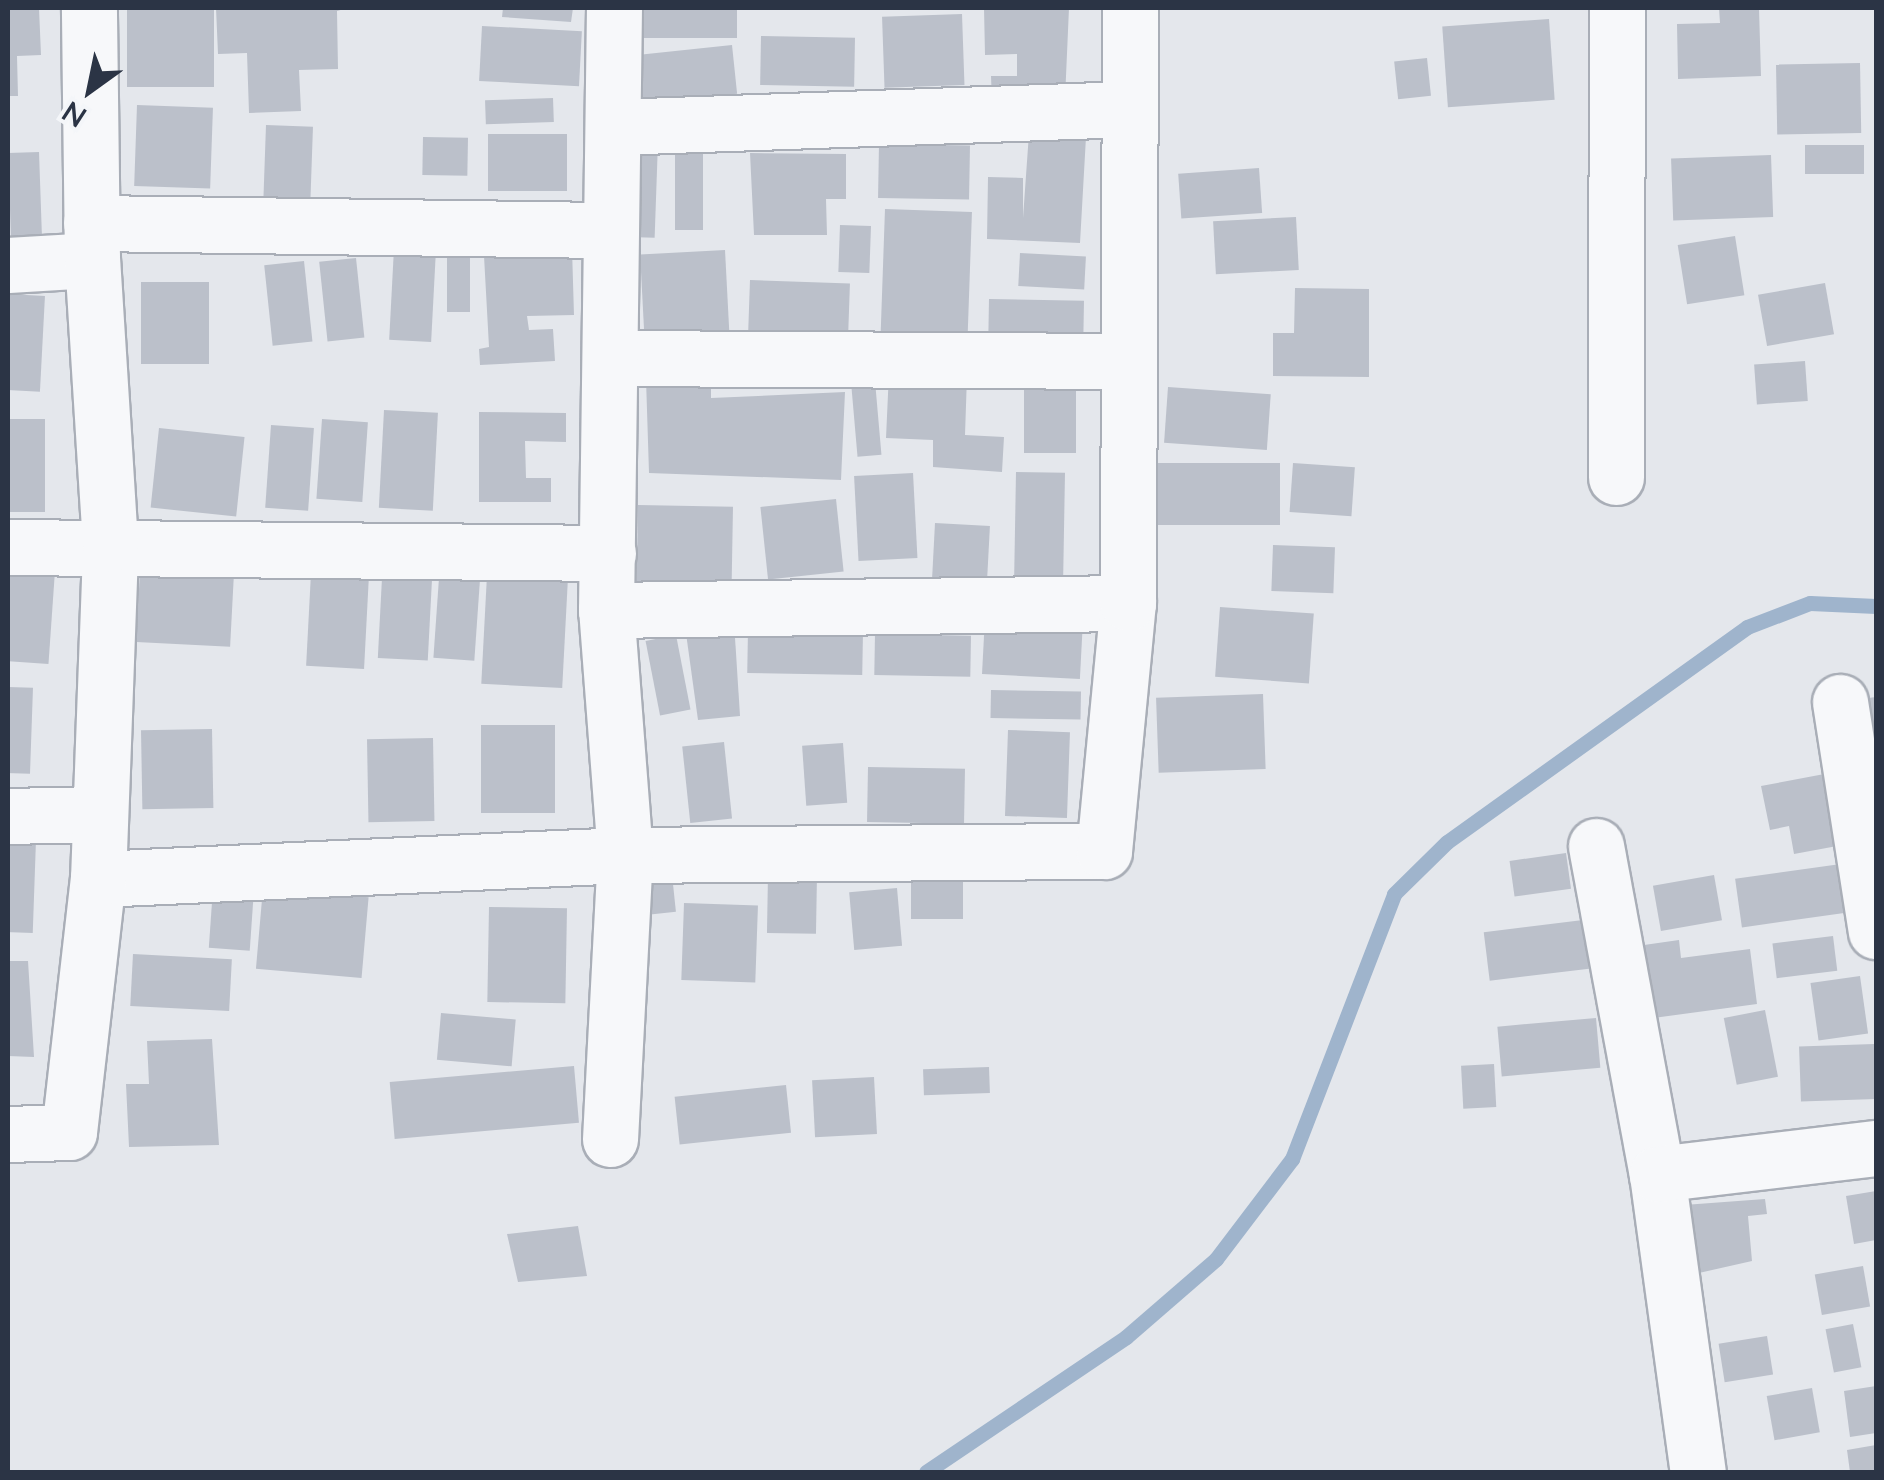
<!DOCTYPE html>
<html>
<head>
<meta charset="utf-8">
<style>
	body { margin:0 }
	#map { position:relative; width:1884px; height:1480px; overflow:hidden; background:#e4e7ec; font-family:Lato,sans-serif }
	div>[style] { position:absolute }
	.stream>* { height:15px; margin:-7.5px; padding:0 7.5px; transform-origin:7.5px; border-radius:7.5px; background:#9fb4cc }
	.building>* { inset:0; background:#bbc0ca; transform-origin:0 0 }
	.roads { filter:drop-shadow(2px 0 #a9aeb7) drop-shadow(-2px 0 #a9aeb7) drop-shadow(0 2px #a9aeb7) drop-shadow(0 -2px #a9aeb7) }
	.minor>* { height:55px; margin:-27.5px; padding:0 27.5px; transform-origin:27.5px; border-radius:27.5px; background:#f7f8fa }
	span { translate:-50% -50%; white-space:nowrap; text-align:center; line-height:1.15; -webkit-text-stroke:8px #f4f6f9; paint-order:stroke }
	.frame { position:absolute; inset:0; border:10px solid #2b3445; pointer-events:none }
	.north { position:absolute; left:40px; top:40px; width:100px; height:100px; -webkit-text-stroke:8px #f4f6f9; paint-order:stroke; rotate:213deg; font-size:28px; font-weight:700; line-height:40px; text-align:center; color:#2b3445 }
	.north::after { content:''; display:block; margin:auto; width:35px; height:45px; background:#2b3445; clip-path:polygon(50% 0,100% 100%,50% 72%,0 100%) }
</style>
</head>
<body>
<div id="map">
	<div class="stream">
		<i style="left:926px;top:1472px;width:241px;rotate:-34deg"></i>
		<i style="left:1126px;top:1337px;width:119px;rotate:-40.9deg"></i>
		<i style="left:1216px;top:1259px;width:126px;rotate:-52.8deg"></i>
		<i style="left:1292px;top:1159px;width:284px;rotate:-68.9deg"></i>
		<i style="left:1394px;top:894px;width:74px;rotate:-44.5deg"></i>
		<i style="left:1447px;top:842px;width:369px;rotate:-35.6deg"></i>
		<i style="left:1747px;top:627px;width:67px;rotate:-20.9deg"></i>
		<i style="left:1810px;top:603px;width:66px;rotate:2.6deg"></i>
	</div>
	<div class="building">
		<i style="clip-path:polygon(39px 8px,41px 55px,17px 56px,18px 96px,8px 96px,8px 9px)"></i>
		<i style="left:127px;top:8px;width:87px;height:79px"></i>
		<i style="clip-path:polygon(216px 8px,348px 8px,337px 11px,338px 69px,299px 70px,301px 111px,249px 113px,247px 53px,218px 54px)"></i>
		<i style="clip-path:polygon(503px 8px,573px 8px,571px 22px,502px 17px)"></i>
		<i style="left:627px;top:8px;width:110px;height:30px"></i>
		<i style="clip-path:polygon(984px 8px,1069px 8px,1065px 99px,992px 102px,991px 76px,1017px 76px,1017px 54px,985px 55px)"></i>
		<i style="clip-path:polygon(1719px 8px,1759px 8px,1761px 76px,1678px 79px,1677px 24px,1720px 23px)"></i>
		<i style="left:962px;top:14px;width:71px;height:80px;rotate:88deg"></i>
		<i style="left:1549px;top:19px;width:81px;height:107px;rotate:86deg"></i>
		<i style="left:482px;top:26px;width:100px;height:55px;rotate:3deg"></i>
		<i style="left:761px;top:36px;width:94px;height:49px;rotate:1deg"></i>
		<i style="left:732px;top:45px;width:49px;height:100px;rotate:84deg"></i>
		<i style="left:1427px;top:58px;width:38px;height:33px;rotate:84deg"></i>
		<i style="left:1860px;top:63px;width:70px;height:84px;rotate:89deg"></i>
		<i style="left:553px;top:98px;width:24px;height:68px;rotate:88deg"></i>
		<i style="left:137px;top:105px;width:76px;height:81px;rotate:2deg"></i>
		<i style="left:266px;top:125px;width:47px;height:73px;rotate:2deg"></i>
		<i style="clip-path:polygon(1029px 133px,1086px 137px,1080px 243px,987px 239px,988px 177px,1023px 178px,1023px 218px)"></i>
		<i style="left:567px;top:134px;width:57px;height:79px;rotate:90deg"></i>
		<i style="left:423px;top:137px;width:45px;height:38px;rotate:1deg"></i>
		<i style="left:632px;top:141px;width:26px;height:96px;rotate:2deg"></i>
		<i style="left:675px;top:142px;width:28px;height:88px"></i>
		<i style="left:879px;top:144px;width:91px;height:54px;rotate:1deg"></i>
		<i style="left:1805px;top:145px;width:59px;height:29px"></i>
		<i style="left:39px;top:152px;width:87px;height:31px;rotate:88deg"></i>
		<i style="clip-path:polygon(750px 153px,846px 154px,846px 199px,826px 199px,827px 235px,754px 235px)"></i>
		<i style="left:1771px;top:155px;width:62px;height:100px;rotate:88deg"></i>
		<i style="left:1259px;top:168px;width:45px;height:81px;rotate:86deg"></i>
		<i style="left:885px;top:209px;width:87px;height:129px;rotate:2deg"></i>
		<i style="left:1296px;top:217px;width:53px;height:83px;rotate:87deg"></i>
		<i style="left:840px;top:225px;width:31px;height:47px;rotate:2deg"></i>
		<i style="left:1735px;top:236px;width:60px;height:58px;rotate:81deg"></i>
		<i style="left:394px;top:248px;width:42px;height:92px;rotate:3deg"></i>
		<i style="clip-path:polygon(572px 248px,574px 315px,527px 316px,529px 330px,553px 329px,555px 361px,480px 365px,479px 349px,489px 347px,484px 256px)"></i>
		<i style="left:447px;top:250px;width:23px;height:62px"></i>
		<i style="left:725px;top:250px;width:85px;height:85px;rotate:87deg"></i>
		<i style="left:1020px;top:253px;width:66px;height:33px;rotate:3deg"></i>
		<i style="left:356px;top:258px;width:80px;height:37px;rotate:84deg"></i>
		<i style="left:304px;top:261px;width:81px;height:40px;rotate:84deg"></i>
		<i style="left:750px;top:280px;width:100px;height:59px;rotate:2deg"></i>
		<i style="left:141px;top:282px;width:68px;height:82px"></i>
		<i style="left:1825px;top:283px;width:52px;height:68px;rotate:80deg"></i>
		<i style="clip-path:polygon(1295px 288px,1369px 289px,1369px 377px,1273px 376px,1273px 333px,1294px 333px)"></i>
		<i style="left:8px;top:294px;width:37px;height:96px;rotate:3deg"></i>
		<i style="left:989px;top:299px;width:95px;height:37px;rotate:1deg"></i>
		<i style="left:1805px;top:361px;width:40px;height:51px;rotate:86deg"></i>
		<i style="clip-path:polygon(889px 372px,967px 376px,965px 435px,1004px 437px,1002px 472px,933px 467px,933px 440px,886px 438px)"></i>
		<i style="clip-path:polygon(711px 378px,711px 398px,845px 392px,841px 480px,649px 473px,646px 379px)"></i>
		<i style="left:875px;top:381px;width:74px;height:24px;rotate:85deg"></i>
		<i style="left:1024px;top:381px;width:52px;height:72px"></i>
		<i style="left:1168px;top:387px;width:103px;height:56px;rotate:4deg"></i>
		<i style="left:384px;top:410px;width:54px;height:98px;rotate:3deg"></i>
		<i style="clip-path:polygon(479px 412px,566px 413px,566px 442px,525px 441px,526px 478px,551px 478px,551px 502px,479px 502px)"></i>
		<i style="left:8px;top:419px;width:37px;height:93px"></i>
		<i style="left:322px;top:419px;width:46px;height:80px;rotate:4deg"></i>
		<i style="left:271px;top:425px;width:43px;height:83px;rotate:4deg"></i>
		<i style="left:159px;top:428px;width:86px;height:80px;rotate:6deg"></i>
		<i style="left:1155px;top:463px;width:125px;height:62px"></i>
		<i style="left:1293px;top:463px;width:62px;height:49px;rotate:4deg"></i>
		<i style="left:1016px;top:472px;width:49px;height:115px;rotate:1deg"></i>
		<i style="left:913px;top:473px;width:85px;height:59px;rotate:87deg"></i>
		<i style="left:836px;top:499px;width:73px;height:76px;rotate:84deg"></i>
		<i style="left:638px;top:505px;width:95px;height:78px;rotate:1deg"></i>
		<i style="left:935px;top:523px;width:55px;height:58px;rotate:3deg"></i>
		<i style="left:1273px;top:545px;width:62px;height:46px;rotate:2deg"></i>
		<i style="left:8px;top:569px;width:47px;height:92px;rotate:4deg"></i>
		<i style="left:140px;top:570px;width:94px;height:72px;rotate:3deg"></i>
		<i style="left:311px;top:573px;width:58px;height:93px;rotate:3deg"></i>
		<i style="left:487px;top:575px;width:81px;height:109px;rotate:3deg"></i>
		<i style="left:382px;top:578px;width:50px;height:80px;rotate:3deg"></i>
		<i style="left:439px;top:578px;width:41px;height:80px;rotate:4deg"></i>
		<i style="left:1220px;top:607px;width:94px;height:70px;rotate:4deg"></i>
		<i style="left:985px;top:617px;width:98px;height:57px;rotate:3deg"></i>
		<i style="clip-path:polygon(734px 622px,740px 716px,698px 720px,685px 626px)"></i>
		<i style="left:863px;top:631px;width:44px;height:115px;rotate:91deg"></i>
		<i style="left:875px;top:634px;width:96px;height:41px;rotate:1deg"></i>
		<i style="left:676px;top:635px;width:76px;height:31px;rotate:79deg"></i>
		<i style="left:8px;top:687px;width:25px;height:86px;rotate:2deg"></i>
		<i style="left:991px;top:690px;width:90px;height:28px;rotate:1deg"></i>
		<i style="left:1263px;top:694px;width:75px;height:107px;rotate:88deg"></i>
		<i style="clip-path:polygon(1876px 697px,1876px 734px,1867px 736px,1860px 699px)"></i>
		<i style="left:481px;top:725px;width:74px;height:88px"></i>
		<i style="left:212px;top:729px;width:79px;height:71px;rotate:89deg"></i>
		<i style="left:1008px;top:730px;width:62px;height:86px;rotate:2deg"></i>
		<i style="left:433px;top:738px;width:83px;height:66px;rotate:89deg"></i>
		<i style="left:724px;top:742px;width:77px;height:42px;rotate:84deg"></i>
		<i style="left:843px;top:743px;width:60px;height:41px;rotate:86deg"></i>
		<i style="left:868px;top:767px;width:97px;height:55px;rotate:1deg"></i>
		<i style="clip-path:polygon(1835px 772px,1848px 844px,1794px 854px,1789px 826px,1770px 830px,1761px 786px)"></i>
		<i style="left:8px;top:839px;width:28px;height:93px;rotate:2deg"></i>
		<i style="left:1566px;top:853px;width:36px;height:57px;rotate:82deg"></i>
		<i style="left:1848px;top:863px;width:49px;height:114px;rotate:82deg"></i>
		<i style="left:671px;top:865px;width:47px;height:28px;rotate:84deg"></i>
		<i style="left:768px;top:874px;width:49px;height:59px;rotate:1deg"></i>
		<i style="left:911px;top:875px;width:52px;height:44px"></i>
		<i style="left:1714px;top:875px;width:46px;height:62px;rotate:80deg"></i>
		<i style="left:213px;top:888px;width:41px;height:60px;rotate:4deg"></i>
		<i style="left:263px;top:888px;width:106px;height:81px;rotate:5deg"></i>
		<i style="left:897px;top:888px;width:58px;height:48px;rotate:85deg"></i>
		<i style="left:684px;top:903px;width:74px;height:77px;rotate:2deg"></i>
		<i style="left:489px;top:907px;width:78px;height:95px;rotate:1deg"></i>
		<i style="left:1583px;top:920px;width:49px;height:100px;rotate:83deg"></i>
		<i style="left:1833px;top:936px;width:35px;height:61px;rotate:83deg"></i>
		<i style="clip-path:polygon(1679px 940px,1681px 958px,1750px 949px,1757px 1004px,1646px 1019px,1637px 946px)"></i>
		<i style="left:133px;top:954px;width:99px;height:52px;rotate:3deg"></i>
		<i style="clip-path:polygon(8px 961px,28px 961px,34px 1057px,8px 1056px)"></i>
		<i style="left:1860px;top:976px;width:58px;height:50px;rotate:82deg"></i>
		<i style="left:1765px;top:1010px;width:68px;height:42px;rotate:79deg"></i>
		<i style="left:441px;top:1013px;width:75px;height:47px;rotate:5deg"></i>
		<i style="left:1596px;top:1018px;width:50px;height:99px;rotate:85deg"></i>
		<i style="clip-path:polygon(212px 1039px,219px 1145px,129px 1147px,126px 1084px,149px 1084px,147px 1041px)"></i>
		<i style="left:1874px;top:1044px;width:55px;height:75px;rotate:88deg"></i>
		<i style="left:1494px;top:1064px;width:43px;height:33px;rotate:87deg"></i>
		<i style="left:574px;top:1066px;width:57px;height:185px;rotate:85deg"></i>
		<i style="left:989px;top:1067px;width:26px;height:66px;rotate:88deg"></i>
		<i style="left:874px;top:1077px;width:57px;height:62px;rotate:87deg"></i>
		<i style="left:786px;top:1085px;width:48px;height:112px;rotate:84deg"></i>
		<i style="clip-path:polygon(1876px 1191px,1876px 1240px,1854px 1244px,1846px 1196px)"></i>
		<i style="clip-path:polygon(1765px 1199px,1767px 1214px,1748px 1216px,1752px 1261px,1690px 1275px,1684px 1205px)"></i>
		<i style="clip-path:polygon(578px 1226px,587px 1276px,518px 1282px,507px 1234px)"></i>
		<i style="left:1863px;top:1266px;width:41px;height:49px;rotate:80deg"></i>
		<i style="left:1853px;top:1324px;width:44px;height:28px;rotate:79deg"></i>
		<i style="left:1767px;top:1336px;width:39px;height:49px;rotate:81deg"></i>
		<i style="clip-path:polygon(1876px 1386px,1876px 1433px,1850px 1437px,1844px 1391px)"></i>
		<i style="left:1812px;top:1388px;width:45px;height:46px;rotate:80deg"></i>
		<i style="clip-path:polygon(1876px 1445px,1876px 1472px,1850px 1472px,1847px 1450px)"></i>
	</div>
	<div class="roads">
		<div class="minor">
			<i style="left:614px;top:127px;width:515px;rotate:-2deg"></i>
			<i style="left:91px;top:223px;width:515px;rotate:0.78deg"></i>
			<i style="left:8px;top:265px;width:84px;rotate:-3.4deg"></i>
			<i style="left:611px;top:358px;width:515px;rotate:0.33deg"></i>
			<i style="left:1616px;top:477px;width:469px;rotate:-89.9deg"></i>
			<i style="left:8px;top:547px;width:600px;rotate:0.57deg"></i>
			<i style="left:606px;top:610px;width:522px;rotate:-0.77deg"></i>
			<i style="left:1840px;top:702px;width:232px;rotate:81.1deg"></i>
			<i style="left:8px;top:816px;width:90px;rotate:-1.3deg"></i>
			<i style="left:1596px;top:846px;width:334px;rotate:79.5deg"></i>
			<i style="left:1657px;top:1174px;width:301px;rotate:82.2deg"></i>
			<i style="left:98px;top:879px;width:528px;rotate:-2.61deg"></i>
			<i style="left:625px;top:855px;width:479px;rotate:-0.5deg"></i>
			<i style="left:1104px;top:851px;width:249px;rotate:-84.5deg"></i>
			<i style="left:1128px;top:603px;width:595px;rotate:-89.81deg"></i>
			<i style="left:8px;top:1134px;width:61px;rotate:-1.9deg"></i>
			<i style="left:69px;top:1132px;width:255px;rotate:-83.5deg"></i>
			<i style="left:98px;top:879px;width:335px;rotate:-87.9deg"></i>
			<i style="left:110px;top:544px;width:285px;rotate:-93.6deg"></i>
			<i style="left:92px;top:260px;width:252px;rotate:-90.7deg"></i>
			<i style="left:610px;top:1139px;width:284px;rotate:-87deg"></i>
			<i style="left:625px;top:855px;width:246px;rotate:-94.4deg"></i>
			<i style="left:606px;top:610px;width:602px;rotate:-89.24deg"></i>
			<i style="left:1657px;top:1174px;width:221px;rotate:-6.8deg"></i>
		</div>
	</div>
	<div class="frame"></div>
	<div class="north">N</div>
</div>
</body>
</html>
